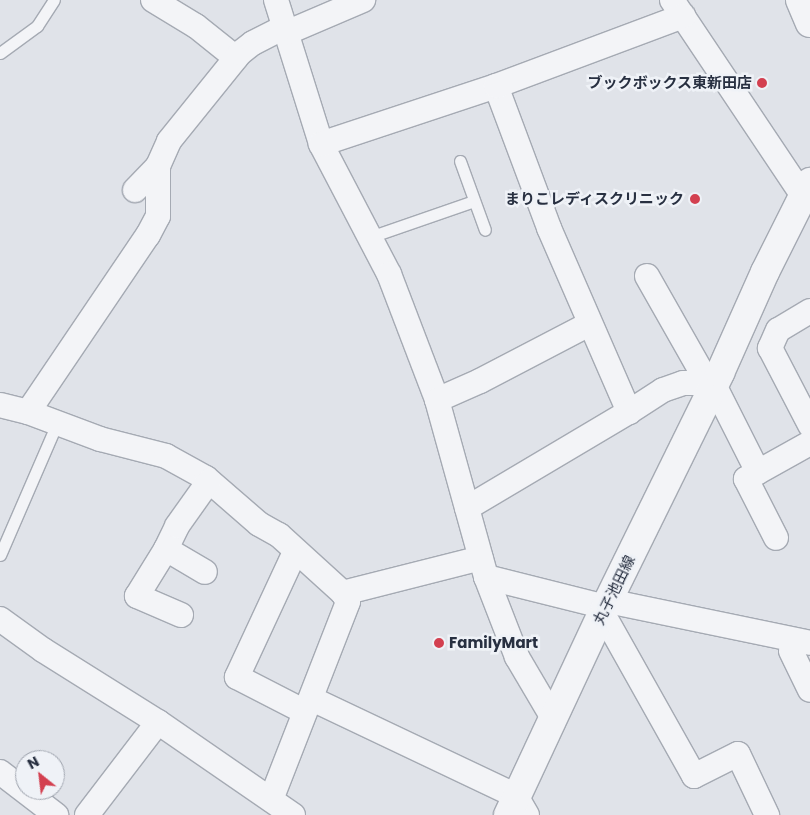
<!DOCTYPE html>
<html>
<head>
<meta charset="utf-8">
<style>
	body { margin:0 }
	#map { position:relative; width:810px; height:815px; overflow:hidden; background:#e0e3e9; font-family:Poppins,"Noto Sans JP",sans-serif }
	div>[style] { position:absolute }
	.roads { filter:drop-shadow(1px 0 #a5aab3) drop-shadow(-1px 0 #a5aab3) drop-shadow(0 1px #a5aab3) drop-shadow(0 -1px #a5aab3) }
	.service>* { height:11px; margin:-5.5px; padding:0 5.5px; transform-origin:5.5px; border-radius:5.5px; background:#f3f4f7 }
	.minor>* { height:24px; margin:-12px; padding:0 12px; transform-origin:12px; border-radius:12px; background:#f3f4f7 }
	.tertiary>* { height:28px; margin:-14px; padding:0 14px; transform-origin:14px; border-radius:14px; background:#f3f4f7 }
	.dots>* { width:14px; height:14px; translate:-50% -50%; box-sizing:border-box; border:2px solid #eff2f7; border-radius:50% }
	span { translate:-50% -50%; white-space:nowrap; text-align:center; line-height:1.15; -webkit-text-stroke:5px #eff2f7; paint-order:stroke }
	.poi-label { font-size:15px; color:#283041; font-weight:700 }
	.right { translate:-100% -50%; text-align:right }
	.left { translate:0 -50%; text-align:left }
	.street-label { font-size:15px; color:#283041 }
	.north { position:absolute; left:15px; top:750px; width:50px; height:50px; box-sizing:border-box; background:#eff2f7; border:1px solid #9fa4ae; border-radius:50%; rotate:331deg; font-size:14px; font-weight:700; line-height:20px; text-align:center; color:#283041 }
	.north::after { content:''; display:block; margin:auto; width:18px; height:22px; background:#d34050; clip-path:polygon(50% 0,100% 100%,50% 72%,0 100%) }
</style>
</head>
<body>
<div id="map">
	<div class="roads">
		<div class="service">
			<i style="left:0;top:53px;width:46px;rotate:-36.1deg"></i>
			<i style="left:37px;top:26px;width:31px;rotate:-57deg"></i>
			<i style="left:460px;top:161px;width:73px;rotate:70.1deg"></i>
			<i style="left:370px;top:237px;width:110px;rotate:-19.1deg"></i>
			<i style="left:0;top:555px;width:144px;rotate:-66.6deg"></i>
		</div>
		<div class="minor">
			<i style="left:153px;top:0;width:50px;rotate:31.2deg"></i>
			<i style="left:196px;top:26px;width:51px;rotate:38.7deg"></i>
			<i style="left:276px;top:0;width:151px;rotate:72.6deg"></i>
			<i style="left:321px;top:144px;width:147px;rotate:62.4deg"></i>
			<i style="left:389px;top:274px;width:135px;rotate:69.1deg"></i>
			<i style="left:437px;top:400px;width:184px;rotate:74.5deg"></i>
			<i style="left:486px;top:577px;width:86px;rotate:68.8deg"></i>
			<i style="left:517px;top:657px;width:71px;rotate:59.5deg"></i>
			<i style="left:672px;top:0;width:234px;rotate:56.2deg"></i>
			<i style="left:286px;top:33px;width:84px;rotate:-23.2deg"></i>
			<i style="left:496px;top:86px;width:152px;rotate:69.5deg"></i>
			<i style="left:549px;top:228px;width:201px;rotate:66.5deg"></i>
			<i style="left:321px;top:144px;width:184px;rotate:-18.3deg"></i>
			<i style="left:496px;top:86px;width:200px;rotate:-20.5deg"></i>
			<i style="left:135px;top:190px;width:33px;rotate:-46deg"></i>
			<i style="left:647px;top:276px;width:117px;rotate:60.4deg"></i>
			<i style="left:705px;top:378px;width:11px;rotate:38deg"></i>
			<i style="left:810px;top:311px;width:37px;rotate:149deg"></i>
			<i style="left:778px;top:330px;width:20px;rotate:114deg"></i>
			<i style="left:770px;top:348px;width:87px;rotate:62.5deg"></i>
			<i style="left:437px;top:400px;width:47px;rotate:-23.8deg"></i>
			<i style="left:480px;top:381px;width:123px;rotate:-27.6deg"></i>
			<i style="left:0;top:405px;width:29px;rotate:14deg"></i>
			<i style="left:28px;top:412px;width:77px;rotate:20.6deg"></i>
			<i style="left:100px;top:439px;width:68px;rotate:14.4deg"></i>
			<i style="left:166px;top:456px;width:46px;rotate:28.8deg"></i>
			<i style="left:206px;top:478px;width:70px;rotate:41deg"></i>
			<i style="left:259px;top:524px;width:23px;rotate:29deg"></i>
			<i style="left:279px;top:535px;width:86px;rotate:42.2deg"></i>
			<i style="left:343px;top:593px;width:10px;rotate:61deg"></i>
			<i style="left:348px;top:602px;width:212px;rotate:111.3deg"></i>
			<i style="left:28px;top:412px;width:214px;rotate:-55.9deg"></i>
			<i style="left:148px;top:235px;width:21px;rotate:-62deg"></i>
			<i style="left:158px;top:216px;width:50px;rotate:-90deg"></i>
			<i style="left:158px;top:166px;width:27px;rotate:-66deg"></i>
			<i style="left:169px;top:141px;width:113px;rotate:-51.1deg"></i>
			<i style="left:240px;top:53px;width:16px;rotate:-38deg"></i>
			<i style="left:253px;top:43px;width:35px;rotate:-27deg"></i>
			<i style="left:758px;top:472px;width:60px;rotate:-29.1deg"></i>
			<i style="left:467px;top:508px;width:188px;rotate:-30.7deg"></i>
			<i style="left:629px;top:412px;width:40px;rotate:-32.9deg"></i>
			<i style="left:663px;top:390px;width:21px;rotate:-19deg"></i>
			<i style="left:683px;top:383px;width:18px"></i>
			<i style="left:701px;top:383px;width:13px;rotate:9deg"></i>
			<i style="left:714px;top:385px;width:97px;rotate:63.2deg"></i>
			<i style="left:758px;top:472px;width:14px;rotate:150deg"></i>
			<i style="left:746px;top:479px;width:66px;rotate:63deg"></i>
			<i style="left:166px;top:549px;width:45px;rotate:30.5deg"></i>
			<i style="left:295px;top:552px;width:138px;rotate:114.9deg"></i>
			<i style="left:237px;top:677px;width:76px;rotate:27.2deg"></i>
			<i style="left:486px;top:577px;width:123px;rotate:14.1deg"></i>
			<i style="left:343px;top:593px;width:142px;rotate:-14.2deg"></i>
			<i style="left:608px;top:601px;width:206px;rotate:11.7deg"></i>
			<i style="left:602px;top:612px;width:188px;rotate:60.7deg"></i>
			<i style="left:694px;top:776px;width:49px;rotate:-26.6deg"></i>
			<i style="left:738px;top:754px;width:68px;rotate:64.6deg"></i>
			<i style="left:181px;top:615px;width:48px;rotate:-156.6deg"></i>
			<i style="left:137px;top:596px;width:55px;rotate:-58.3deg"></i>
			<i style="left:166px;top:549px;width:25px;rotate:-64deg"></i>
			<i style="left:177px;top:526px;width:55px;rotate:-54.6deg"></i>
			<i style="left:0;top:619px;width:53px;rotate:35.8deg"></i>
			<i style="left:43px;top:650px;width:136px;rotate:32.1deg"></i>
			<i style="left:158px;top:722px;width:164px;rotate:34.6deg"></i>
			<i style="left:791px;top:651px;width:43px;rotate:64deg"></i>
			<i style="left:312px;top:699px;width:226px;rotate:25.4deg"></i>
			<i style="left:516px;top:796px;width:22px;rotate:60deg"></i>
			<i style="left:0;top:772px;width:71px;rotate:37.5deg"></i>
			<i style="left:87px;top:815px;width:117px;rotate:-52.6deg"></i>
		</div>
		<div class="tertiary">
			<i style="left:800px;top:0;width:25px;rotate:67deg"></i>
			<i style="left:508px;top:815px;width:230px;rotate:-65deg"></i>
			<i style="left:605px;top:607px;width:261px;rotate:-63.8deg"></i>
			<i style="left:720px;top:373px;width:111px;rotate:-66deg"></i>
			<i style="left:765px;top:272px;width:101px;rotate:-63.4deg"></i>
		</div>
	</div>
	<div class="dots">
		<i style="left:762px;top:83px;background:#d34050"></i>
		<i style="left:695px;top:199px;background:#d34050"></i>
		<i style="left:439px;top:643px;background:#d34050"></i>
	</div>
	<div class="poi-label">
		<span class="right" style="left:752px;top:83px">ブックボックス東新田店</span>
		<span class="right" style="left:684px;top:199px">まりこレディスクリニック</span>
		<span class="left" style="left:449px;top:643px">FamilyMart</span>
	</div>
	<div class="street-label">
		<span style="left:614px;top:590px;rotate:-64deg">丸子池田線</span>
	</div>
	<div class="north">N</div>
</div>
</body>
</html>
